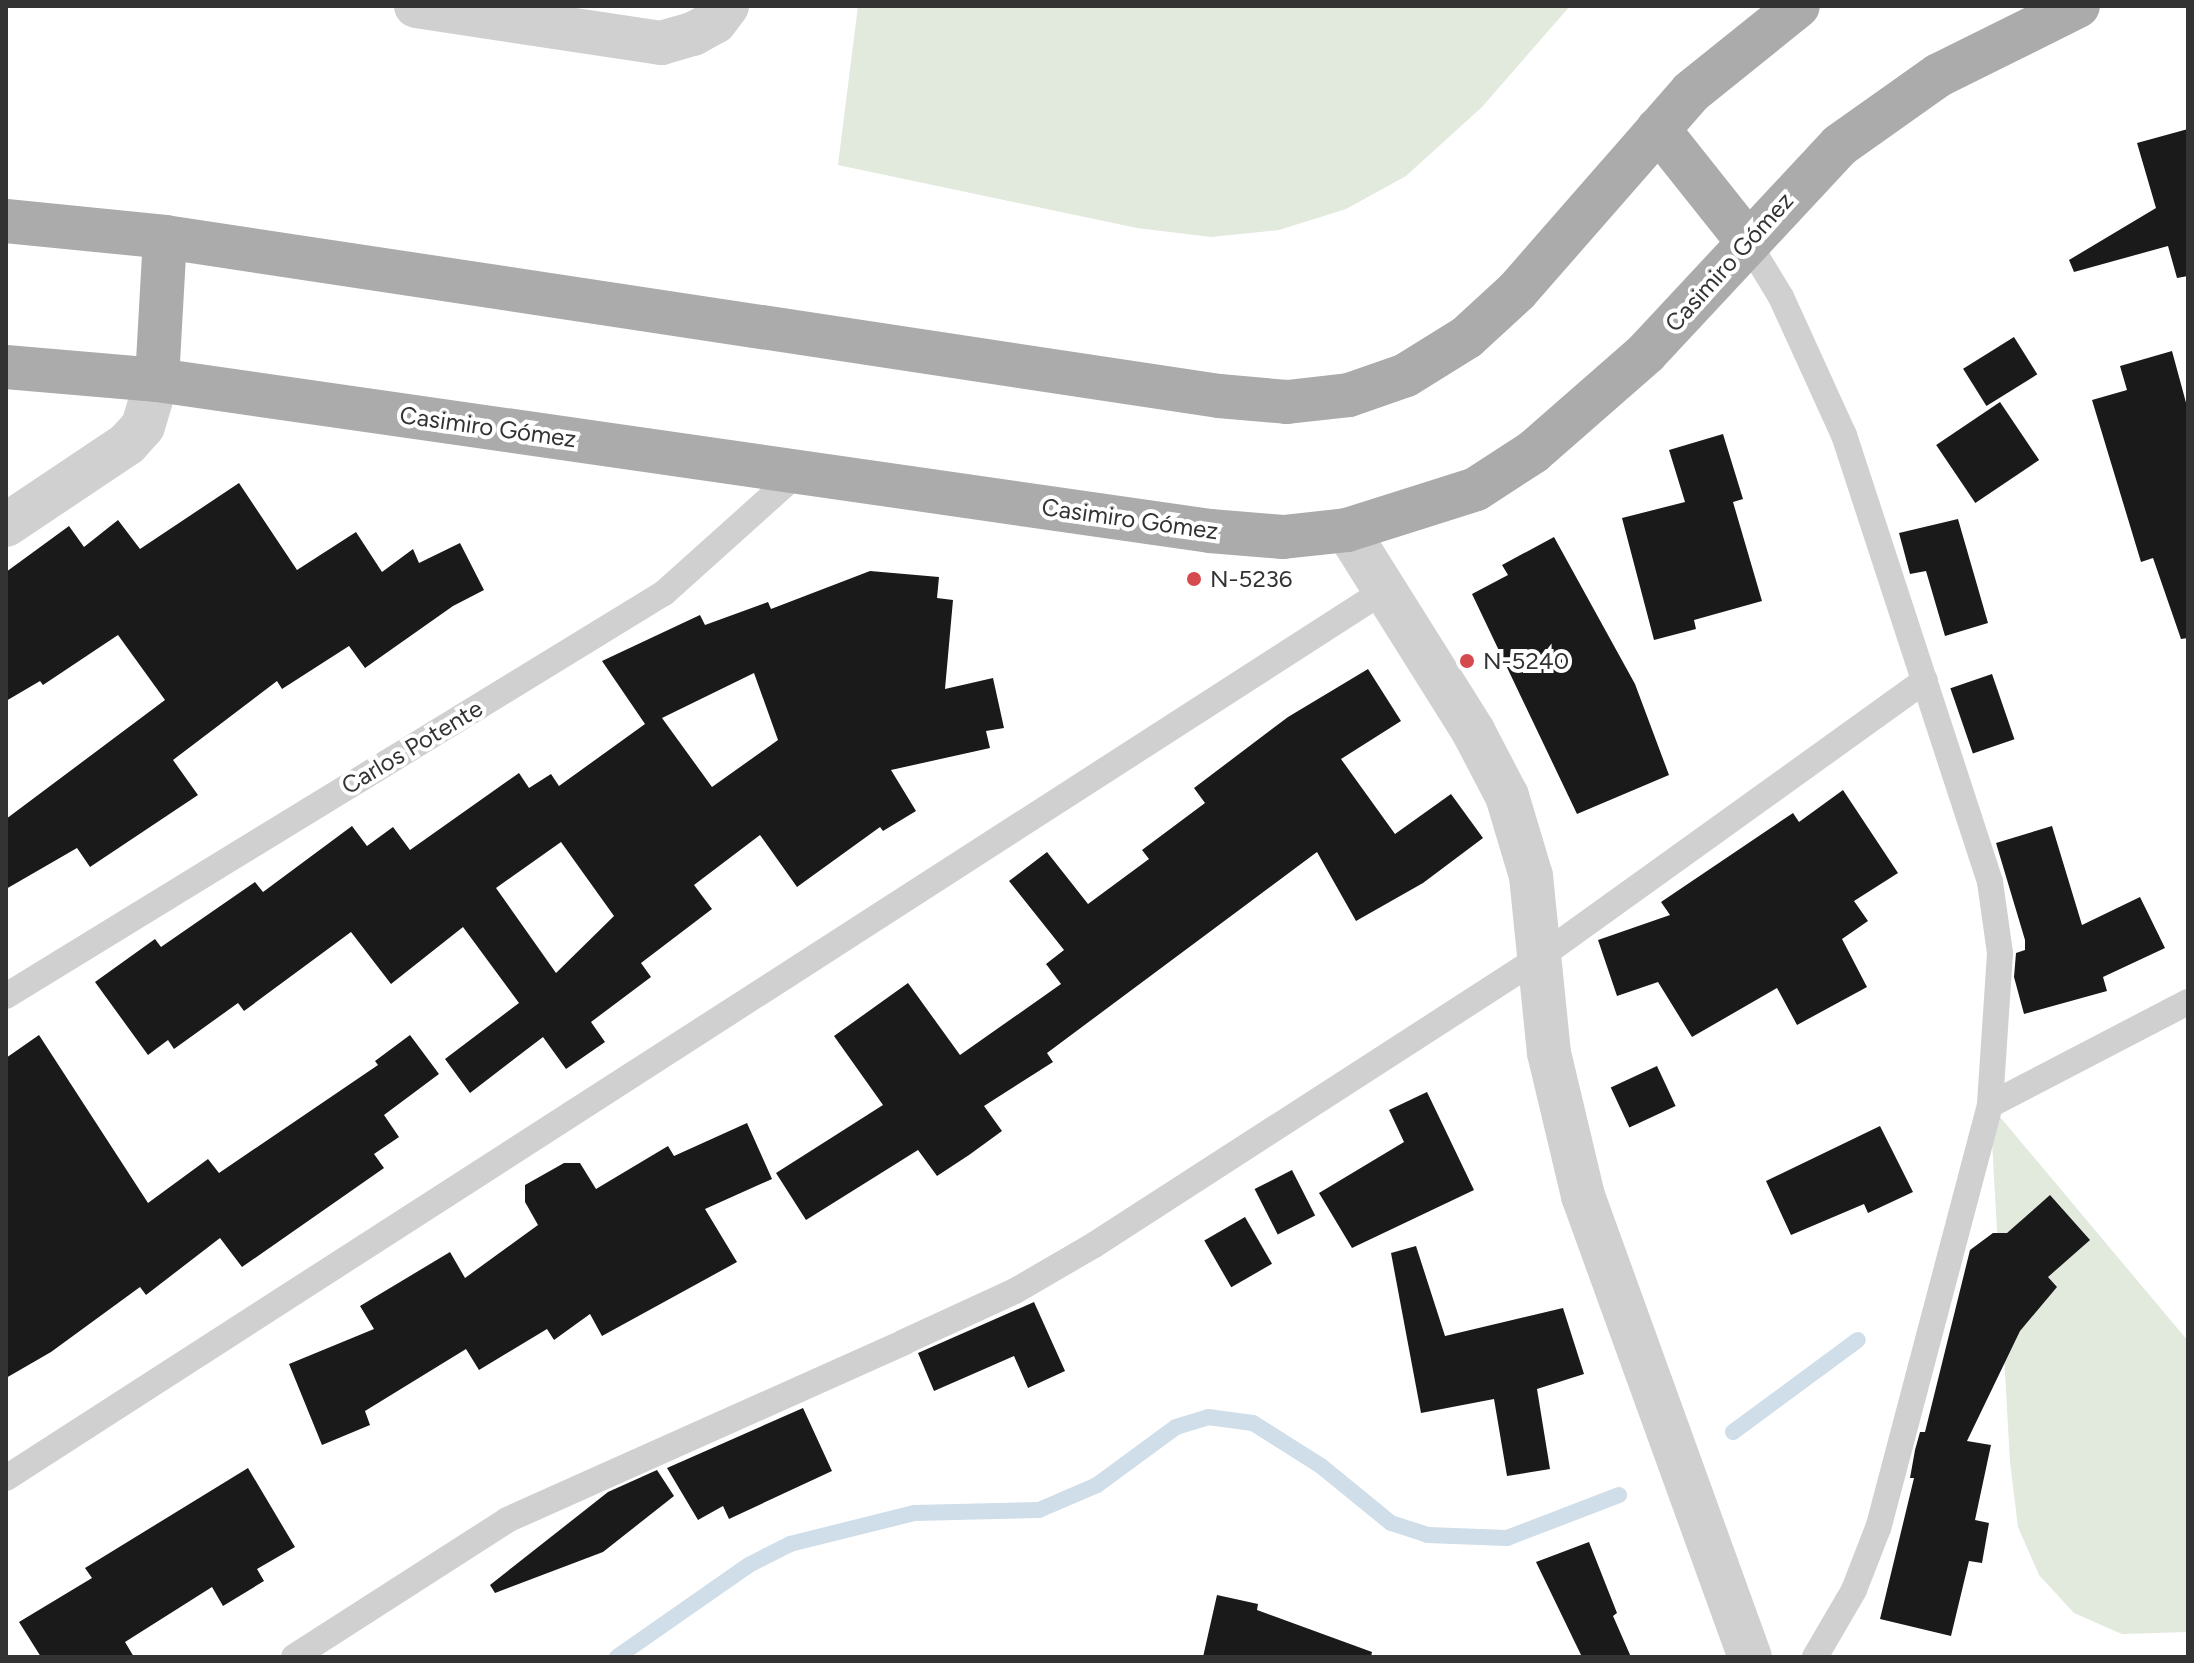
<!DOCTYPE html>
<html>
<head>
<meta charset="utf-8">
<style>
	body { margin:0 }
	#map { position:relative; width:2194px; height:1663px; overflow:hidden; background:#fff; font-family:Figtree,sans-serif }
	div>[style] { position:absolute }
	.green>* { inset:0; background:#e2e9dd }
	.stream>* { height:16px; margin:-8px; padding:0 8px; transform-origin:8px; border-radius:8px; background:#cfdee9 }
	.building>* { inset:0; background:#1a1a1a; transform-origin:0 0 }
	.lane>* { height:26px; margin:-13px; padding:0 13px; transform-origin:13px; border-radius:13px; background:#d0d0d0 }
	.street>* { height:44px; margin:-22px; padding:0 22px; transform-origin:22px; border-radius:22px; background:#d0d0d0 }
	.primary>* { height:44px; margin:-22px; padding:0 22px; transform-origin:22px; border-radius:22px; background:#ababab }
	.dots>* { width:22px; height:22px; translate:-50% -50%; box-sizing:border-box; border:4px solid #fff; border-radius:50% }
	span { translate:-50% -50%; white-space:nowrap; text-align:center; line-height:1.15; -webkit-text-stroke:8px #fff; paint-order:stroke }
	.street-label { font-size:24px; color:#333 }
	.poi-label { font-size:24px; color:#333 }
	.left { translate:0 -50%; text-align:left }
	.frame { position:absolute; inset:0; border:8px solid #333; pointer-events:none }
</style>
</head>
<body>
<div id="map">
	<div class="green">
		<i style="clip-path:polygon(858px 6px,1570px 6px,1482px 107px,1406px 176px,1346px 209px,1279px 230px,1211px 237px,1137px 228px,838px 165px)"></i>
		<i style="clip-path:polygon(1990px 1105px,2188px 1341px,2188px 1632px,2122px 1634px,2074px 1613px,2039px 1575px,2018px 1527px,2010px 1462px)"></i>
	</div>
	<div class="stream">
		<i style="left:1733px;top:1432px;width:155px;rotate:-36.4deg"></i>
		<i style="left:617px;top:1657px;width:161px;rotate:-34.9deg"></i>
		<i style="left:749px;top:1565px;width:46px;rotate:-27.1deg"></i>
		<i style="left:790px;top:1544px;width:128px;rotate:-14deg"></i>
		<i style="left:914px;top:1513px;width:125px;rotate:-1.4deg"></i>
		<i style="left:1039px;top:1510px;width:63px;rotate:-23.3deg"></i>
		<i style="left:1097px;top:1485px;width:98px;rotate:-36.3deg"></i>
		<i style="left:1176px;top:1427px;width:34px;rotate:-17deg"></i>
		<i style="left:1208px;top:1417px;width:45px;rotate:7.6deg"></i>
		<i style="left:1253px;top:1423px;width:80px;rotate:32.3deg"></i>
		<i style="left:1321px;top:1466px;width:90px;rotate:39.2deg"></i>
		<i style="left:1391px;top:1523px;width:38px;rotate:18deg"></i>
		<i style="left:1427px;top:1535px;width:80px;rotate:2.1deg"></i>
		<i style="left:1507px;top:1538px;width:120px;rotate:-21deg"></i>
	</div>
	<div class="building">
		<i style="clip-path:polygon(2188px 129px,2188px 276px,2177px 278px,2168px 246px,2074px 272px,2069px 260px,2156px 208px,2137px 143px)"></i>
		<i style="left:2014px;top:337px;width:44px;height:60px;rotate:58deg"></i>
		<i style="clip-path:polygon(2172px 351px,2188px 410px,2188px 638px,2181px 639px,2153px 558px,2141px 562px,2092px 400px,2127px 390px,2120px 366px)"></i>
		<i style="left:2000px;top:402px;width:70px;height:77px;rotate:56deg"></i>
		<i style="clip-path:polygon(1723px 434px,1743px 499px,1733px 502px,1762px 601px,1694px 620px,1696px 629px,1654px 640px,1622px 518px,1685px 502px,1669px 450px)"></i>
		<i style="clip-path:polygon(239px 483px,297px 570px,356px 532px,382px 572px,413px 549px,419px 563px,460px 543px,484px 590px,453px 606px,365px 668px,349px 646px,282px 689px,277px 681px,173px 760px,198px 795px,90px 867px,77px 848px,6px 889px,6px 819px,165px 700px,118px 635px,43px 685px,40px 681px,6px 701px,6px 572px,69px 526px,84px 547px,118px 520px,140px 549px)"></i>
		<i style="clip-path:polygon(1958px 519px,1988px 623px,1945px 636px,1926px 571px,1910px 574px,1899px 533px)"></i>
		<i style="clip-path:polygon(1554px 537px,1635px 684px,1669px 775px,1577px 814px,1472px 594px,1508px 575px,1502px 565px)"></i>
		<i style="clip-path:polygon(evenodd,870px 571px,939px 577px,937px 598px,953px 600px,945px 689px,993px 678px,1004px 728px,986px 731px,990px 748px,891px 770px,916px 811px,883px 831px,880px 827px,797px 887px,760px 835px,694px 885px,712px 909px,641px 963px,651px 977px,591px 1022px,605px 1042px,566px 1069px,543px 1037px,470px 1093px,445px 1059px,519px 1003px,463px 927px,391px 984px,351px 932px,244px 1011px,238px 1003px,174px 1049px,168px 1040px,148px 1055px,95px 982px,155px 939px,161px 947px,255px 882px,263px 892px,352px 826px,367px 846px,393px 827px,410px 850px,519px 773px,529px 788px,551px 774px,559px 786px,645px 724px,602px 661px,700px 615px,705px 625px,768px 602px,771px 609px,870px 571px,754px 673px,778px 740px,712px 787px,662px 718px,754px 673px,870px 571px,561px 842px,614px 916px,556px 973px,496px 888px,561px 842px)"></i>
		<i style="clip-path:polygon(1368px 669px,1401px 721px,1341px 759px,1395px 834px,1451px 794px,1483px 838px,1423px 883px,1356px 921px,1317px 852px,1047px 1053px,1053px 1062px,984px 1106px,1002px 1131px,969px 1155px,937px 1176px,918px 1150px,806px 1220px,776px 1173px,883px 1105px,834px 1036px,908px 983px,960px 1055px,1061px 984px,1046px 964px,1064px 950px,1009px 881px,1047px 852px,1088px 904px,1149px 859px,1142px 850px,1205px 803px,1194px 788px,1288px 717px)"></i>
		<i style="left:1992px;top:674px;width:69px;height:44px;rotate:71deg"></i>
		<i style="clip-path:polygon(1843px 790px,1898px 873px,1854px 901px,1868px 921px,1842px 939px,1867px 987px,1797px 1025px,1777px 988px,1692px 1037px,1658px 982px,1617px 996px,1598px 940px,1670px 915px,1661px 902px,1793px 813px,1799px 822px)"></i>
		<i style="clip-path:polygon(2052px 826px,2082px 925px,2140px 897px,2165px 948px,2103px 977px,2107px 991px,2024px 1014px,2014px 977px,2016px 953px,2025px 950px,2025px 940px,1996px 843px)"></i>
		<i style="clip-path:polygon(39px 1035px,148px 1203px,208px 1159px,219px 1173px,378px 1065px,375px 1061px,410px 1035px,439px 1074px,384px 1115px,399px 1137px,374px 1154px,384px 1168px,242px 1267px,220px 1238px,146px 1295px,140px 1287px,51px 1352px,6px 1378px,6px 1058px)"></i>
		<i style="left:1657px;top:1066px;width:44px;height:51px;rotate:65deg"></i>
		<i style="clip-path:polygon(1427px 1092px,1474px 1190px,1352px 1248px,1319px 1193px,1404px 1142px,1389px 1110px)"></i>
		<i style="clip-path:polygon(747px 1123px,772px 1179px,705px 1209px,737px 1262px,602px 1336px,590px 1314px,554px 1340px,547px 1329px,479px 1370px,466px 1349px,365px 1411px,370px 1425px,322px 1445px,289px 1364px,374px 1329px,360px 1306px,450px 1252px,465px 1278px,538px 1225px,525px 1202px,525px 1185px,564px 1163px,580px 1163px,596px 1189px,668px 1146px,674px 1156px)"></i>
		<i style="clip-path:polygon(1880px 1126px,1913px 1192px,1868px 1213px,1864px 1204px,1791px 1235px,1766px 1181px)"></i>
		<i style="left:1292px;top:1170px;width:51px;height:42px;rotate:63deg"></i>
		<i style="clip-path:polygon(2050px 1195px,2090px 1240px,2048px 1277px,2057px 1287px,2020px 1331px,1967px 1441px,1991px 1445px,1975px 1520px,1989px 1523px,1982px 1563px,1969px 1561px,1951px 1636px,1880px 1619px,1914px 1478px,1910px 1478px,1915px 1450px,1920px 1432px,1925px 1432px,1970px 1250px,1993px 1233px,2007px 1233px)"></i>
		<i style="left:1245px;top:1217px;width:54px;height:47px;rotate:60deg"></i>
		<i style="clip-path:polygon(1416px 1246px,1445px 1336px,1563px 1308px,1584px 1374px,1537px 1389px,1550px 1469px,1507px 1476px,1494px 1399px,1421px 1413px,1391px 1253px)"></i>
		<i style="clip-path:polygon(1034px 1302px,1065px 1371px,1028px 1388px,1014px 1356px,934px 1391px,918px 1353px)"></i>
		<i style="clip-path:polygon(803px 1408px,832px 1471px,729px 1519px,723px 1506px,698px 1520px,667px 1468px)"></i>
		<i style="clip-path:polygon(248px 1468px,295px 1547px,257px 1569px,264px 1581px,223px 1606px,212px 1587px,125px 1642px,134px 1657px,41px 1657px,19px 1622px,92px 1578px,85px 1568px)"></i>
		<i style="clip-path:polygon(657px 1470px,674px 1496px,603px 1552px,495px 1593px,490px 1585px,608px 1492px)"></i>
		<i style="clip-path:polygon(1589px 1542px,1617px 1613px,1613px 1616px,1631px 1657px,1582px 1657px,1536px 1562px)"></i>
		<i style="clip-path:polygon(1217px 1595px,1258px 1604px,1257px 1610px,1372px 1652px,1371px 1657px,1203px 1657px)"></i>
	</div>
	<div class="lane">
		<i style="left:1747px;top:241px;width:66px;rotate:58.7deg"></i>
		<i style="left:1781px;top:297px;width:152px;rotate:65.5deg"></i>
		<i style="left:1844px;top:435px;width:470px;rotate:71.9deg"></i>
		<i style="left:1990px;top:882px;width:72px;rotate:82deg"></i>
		<i style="left:2000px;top:953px;width:152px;rotate:93.8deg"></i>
		<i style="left:1990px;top:1105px;width:438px;rotate:104.8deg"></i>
		<i style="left:1878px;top:1528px;width:66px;rotate:111.2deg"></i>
		<i style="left:1854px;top:1590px;width:78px;rotate:120.2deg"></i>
		<i style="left:6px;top:996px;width:772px;rotate:-31.49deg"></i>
		<i style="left:664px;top:593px;width:181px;rotate:-41.9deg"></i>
		<i style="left:1990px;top:1105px;width:223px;rotate:-27.5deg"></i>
		<i style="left:6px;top:1478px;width:1640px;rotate:-32.78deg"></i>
		<i style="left:294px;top:1657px;width:253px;rotate:-32.7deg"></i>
		<i style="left:507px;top:1520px;width:435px;rotate:-24.1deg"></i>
		<i style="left:904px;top:1342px;width:122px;rotate:-24.7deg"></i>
		<i style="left:1015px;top:1291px;width:91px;rotate:-30.2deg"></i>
		<i style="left:1094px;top:1245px;width:531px;rotate:-32.85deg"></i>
		<i style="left:1540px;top:957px;width:474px;rotate:-35.7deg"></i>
	</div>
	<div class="street">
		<i style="left:416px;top:6px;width:248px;rotate:8.6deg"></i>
		<i style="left:661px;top:43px;width:33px;rotate:-16deg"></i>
		<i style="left:693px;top:34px;width:25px;rotate:-29deg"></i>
		<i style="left:715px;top:22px;width:20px;rotate:-53deg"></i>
		<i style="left:6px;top:525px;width:146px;rotate:-33.8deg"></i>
		<i style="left:127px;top:444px;width:24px;rotate:-48deg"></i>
		<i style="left:143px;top:426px;width:48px;rotate:-73.1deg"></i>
		<i style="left:1347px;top:530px;width:237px;rotate:57.9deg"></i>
		<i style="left:1473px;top:731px;width:73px;rotate:62.4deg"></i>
		<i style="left:1507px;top:796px;width:84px;rotate:73.3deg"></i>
		<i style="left:1531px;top:876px;width:178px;rotate:84.2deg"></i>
		<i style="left:1549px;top:1053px;width:147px;rotate:76.6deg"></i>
		<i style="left:1583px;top:1196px;width:490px;rotate:70.1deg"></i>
	</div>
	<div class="primary">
		<i style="left:1658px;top:129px;width:143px;rotate:51.5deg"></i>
		<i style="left:6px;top:221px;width:160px;rotate:5.7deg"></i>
		<i style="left:165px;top:237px;width:1066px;rotate:8.58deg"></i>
		<i style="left:1219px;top:396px;width:68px;rotate:5deg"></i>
		<i style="left:1287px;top:402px;width:62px;rotate:-6.4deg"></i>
		<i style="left:1349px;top:395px;width:60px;rotate:-19.3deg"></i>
		<i style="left:1406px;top:375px;width:72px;rotate:-31.9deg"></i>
		<i style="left:1467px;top:337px;width:68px;rotate:-42.6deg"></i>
		<i style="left:1517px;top:291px;width:264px;rotate:-48.8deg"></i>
		<i style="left:1691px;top:92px;width:137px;rotate:-38.8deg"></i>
		<i style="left:6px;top:367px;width:152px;rotate:4.9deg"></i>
		<i style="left:157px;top:380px;width:1064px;rotate:8.16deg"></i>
		<i style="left:1210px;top:531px;width:73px;rotate:4.7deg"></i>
		<i style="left:1283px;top:537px;width:64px;rotate:-6.2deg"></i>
		<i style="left:1347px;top:530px;width:135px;rotate:-17.6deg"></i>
		<i style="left:1476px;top:489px;width:68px;rotate:-33deg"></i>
		<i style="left:1533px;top:452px;width:150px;rotate:-41.2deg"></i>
		<i style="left:1646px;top:353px;width:284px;rotate:-47deg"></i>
		<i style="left:1840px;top:145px;width:121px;rotate:-35.3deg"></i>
		<i style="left:1939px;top:75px;width:155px;rotate:-26.4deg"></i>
		<i style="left:157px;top:380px;width:143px;rotate:-86.8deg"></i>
	</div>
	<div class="dots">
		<i style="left:1194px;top:579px;background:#d54a4f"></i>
		<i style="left:1467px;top:661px;background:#d54a4f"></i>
	</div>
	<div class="street-label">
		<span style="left:1729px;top:262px;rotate:-48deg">Casimiro Gómez</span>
		<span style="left:488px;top:427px;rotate:8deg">Casimiro Gómez</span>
		<span style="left:1130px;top:519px;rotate:8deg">Casimiro Gómez</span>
		<span style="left:412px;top:747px;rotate:-31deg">Carlos Potente</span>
	</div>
	<div class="poi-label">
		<span class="left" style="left:1210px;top:579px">N-5236</span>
		<span class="left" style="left:1483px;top:661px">N-5240</span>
	</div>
	<div class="frame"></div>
</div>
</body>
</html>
